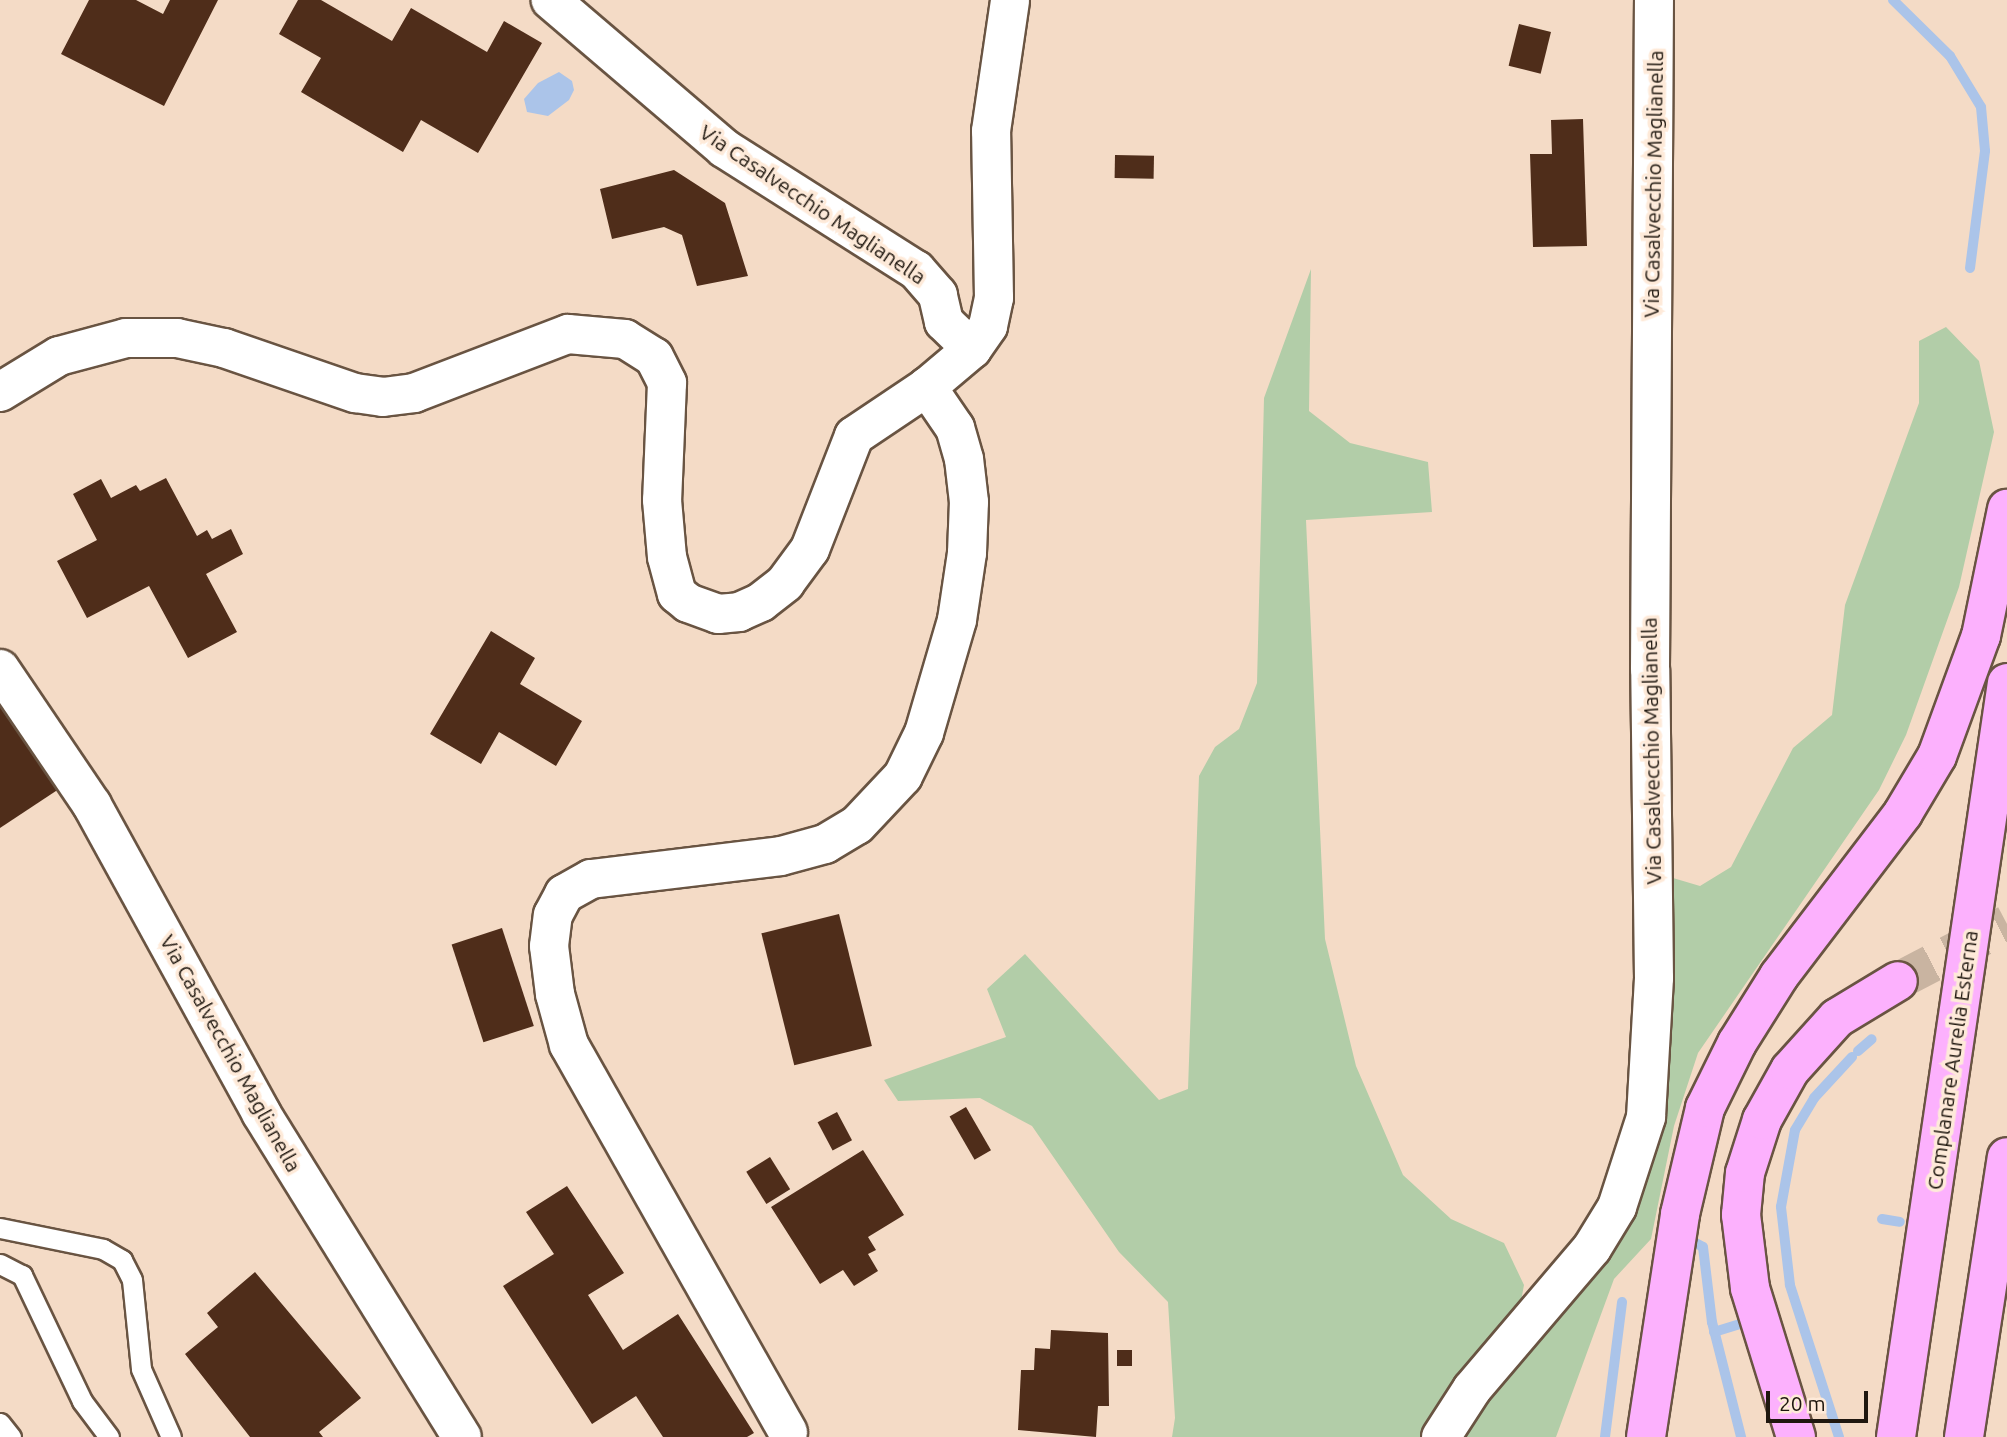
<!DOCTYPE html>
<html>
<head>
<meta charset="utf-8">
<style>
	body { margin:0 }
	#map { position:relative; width:2007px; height:1437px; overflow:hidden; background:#f4dbc6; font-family:Ubuntu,sans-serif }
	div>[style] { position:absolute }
	.green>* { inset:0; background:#b2cda8 }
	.water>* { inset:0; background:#abc4e9 }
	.stream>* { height:10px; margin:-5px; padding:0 5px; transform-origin:5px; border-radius:5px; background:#abc4e9 }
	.building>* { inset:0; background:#4f2d1a; transform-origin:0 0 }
	.motorway-tunnel>* { height:38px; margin-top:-19px; transform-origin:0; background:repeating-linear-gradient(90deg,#c9b4a1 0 38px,transparent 0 57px) }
	.roads { filter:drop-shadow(2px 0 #695442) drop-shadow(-2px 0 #695442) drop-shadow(0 2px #695442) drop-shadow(0 -2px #695442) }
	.service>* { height:19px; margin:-9.5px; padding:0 9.5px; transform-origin:9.5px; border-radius:9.5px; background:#fff }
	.minor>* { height:38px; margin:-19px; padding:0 19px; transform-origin:19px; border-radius:19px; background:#fff }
	.motorway>* { height:38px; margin:-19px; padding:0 19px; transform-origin:19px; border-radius:19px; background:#fcb1fd }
	span { translate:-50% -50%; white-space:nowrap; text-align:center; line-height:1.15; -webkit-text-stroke:7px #feead9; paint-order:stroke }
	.street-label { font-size:21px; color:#1f170f }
	.scale { position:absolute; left:1766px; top:1391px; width:102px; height:32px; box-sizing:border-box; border:4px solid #1f170f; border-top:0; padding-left:9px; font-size:21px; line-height:24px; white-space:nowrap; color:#1f170f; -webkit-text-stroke:5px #feead9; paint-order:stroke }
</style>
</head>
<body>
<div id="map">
	<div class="green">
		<i style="clip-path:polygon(1311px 269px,1309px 411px,1350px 443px,1428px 462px,1432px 512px,1306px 520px,1325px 939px,1356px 1066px,1403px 1175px,1451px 1219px,1504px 1243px,1524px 1285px,1519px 1312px,1425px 1437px,1172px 1437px,1175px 1418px,1168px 1302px,1119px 1252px,1032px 1126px,980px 1098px,898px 1101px,884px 1080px,1006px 1037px,987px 989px,1025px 954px,1159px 1100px,1188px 1089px,1199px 776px,1215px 747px,1239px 729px,1257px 683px,1264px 398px)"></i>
		<i style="clip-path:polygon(1946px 327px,1979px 361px,1994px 432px,1959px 587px,1906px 735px,1879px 790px,1698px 1053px,1674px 1126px,1651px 1239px,1614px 1279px,1556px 1437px,1455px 1437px,1624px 1207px,1666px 882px,1673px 878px,1700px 886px,1731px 867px,1793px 748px,1832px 715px,1845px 605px,1919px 403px,1919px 341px)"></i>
	</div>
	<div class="water">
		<i style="clip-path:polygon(559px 72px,572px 81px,574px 90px,569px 100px,548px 116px,527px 112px,524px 99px,538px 83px)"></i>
	</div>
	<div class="stream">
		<i style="left:1893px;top:0;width:80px;rotate:44.5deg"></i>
		<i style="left:1950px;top:56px;width:60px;rotate:58.7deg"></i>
		<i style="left:1981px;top:107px;width:44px;rotate:84.8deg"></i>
		<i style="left:1985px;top:151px;width:118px;rotate:97.3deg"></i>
		<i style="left:1858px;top:1051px;width:18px;rotate:-41deg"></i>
		<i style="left:1882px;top:1219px;width:18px;rotate:9deg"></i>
		<i style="left:1694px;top:1242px;width:10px;rotate:29deg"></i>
		<i style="left:1703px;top:1247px;width:76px;rotate:83.2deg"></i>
		<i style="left:1712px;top:1322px;width:119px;rotate:75.8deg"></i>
		<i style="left:1714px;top:1332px;width:28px;rotate:-17deg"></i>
		<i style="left:1605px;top:1437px;width:136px;rotate:-82.8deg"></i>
		<i style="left:1839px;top:1437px;width:160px;rotate:-107.9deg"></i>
		<i style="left:1790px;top:1285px;width:79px;rotate:-96.6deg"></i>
		<i style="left:1781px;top:1207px;width:78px;rotate:-79.7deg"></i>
		<i style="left:1795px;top:1130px;width:37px;rotate:-59deg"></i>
		<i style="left:1814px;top:1098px;width:56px;rotate:-47.2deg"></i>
	</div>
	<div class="building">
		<i style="clip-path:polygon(89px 0,136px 0,163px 14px,170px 0,218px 0,164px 106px,61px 54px)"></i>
		<i style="clip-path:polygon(298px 0,321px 0,392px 41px,411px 8px,487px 52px,504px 21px,542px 43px,478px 153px,421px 120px,403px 152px,301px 92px,321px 58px,279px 34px)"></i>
		<i style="left:1519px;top:24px;width:33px;height:43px;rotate:14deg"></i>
		<i style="clip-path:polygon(1583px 119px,1587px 246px,1533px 247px,1530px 154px,1552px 154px,1551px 120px)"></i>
		<i style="left:1115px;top:155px;width:39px;height:23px;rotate:1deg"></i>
		<i style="clip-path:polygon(674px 170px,725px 203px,748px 276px,697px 286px,682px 235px,664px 227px,612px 239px,600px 189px)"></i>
		<i style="clip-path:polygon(166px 478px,197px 536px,207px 530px,212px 539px,231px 529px,243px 554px,206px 574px,237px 632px,188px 658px,149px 586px,87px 618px,57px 561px,97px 540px,73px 494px,101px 479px,111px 498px,136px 485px,140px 491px)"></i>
		<i style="clip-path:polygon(491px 631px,535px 658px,520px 684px,582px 721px,556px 766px,499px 732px,481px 764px,430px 734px)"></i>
		<i style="clip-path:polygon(0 688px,65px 785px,0 828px)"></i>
		<i style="left:839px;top:914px;width:136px;height:80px;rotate:76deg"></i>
		<i style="left:502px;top:928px;width:103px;height:53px;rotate:72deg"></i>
		<i style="left:966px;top:1107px;width:50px;height:19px;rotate:60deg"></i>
		<i style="left:837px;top:1112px;width:32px;height:22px;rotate:62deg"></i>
		<i style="clip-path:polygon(863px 1150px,904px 1215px,868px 1237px,876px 1250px,868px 1254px,878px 1271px,854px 1286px,843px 1270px,820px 1284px,771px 1207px)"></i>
		<i style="left:770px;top:1157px;width:38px;height:28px;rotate:58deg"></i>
		<i style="clip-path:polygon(567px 1186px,624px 1273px,588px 1295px,623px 1350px,678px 1314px,754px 1433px,747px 1437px,663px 1437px,636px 1396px,592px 1424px,503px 1286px,554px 1254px,526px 1212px)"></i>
		<i style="clip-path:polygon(255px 1272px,361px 1398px,319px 1432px,323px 1437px,250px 1437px,185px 1354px,218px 1327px,207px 1313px)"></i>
		<i style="clip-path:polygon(1051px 1330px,1108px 1333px,1109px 1406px,1098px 1406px,1096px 1437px,1018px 1430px,1021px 1370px,1034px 1370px,1035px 1348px,1050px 1349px)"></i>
		<i style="left:1132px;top:1350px;width:16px;height:15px;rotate:90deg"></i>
	</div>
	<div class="motorway-tunnel">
		<i style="left:1898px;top:981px;width:123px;rotate:-27.6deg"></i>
	</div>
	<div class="roads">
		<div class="service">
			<i style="left:0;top:1228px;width:105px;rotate:11.5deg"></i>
			<i style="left:103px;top:1249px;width:22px;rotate:30deg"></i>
			<i style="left:122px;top:1260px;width:22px;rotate:63deg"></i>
			<i style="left:132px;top:1280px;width:89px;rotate:84.2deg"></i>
			<i style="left:141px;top:1369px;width:74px;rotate:66.2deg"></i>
			<i style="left:0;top:1264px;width:25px;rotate:27deg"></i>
			<i style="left:22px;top:1275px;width:140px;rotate:64.5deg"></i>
			<i style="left:82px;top:1401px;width:45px;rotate:53.1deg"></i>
			<i style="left:0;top:1423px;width:18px;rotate:52deg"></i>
		</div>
		<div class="minor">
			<i style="left:972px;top:349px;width:28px;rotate:-55deg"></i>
			<i style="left:988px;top:326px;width:29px;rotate:-78deg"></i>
			<i style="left:994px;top:298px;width:167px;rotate:-91deg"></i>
			<i style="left:991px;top:131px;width:132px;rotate:-81.7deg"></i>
			<i style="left:0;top:392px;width:69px;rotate:-31.4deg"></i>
			<i style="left:59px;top:356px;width:69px;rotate:-15deg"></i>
			<i style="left:126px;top:338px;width:51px"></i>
			<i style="left:177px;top:338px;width:48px;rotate:12deg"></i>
			<i style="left:224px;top:348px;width:139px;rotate:19deg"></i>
			<i style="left:355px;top:393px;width:28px;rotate:8deg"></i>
			<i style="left:383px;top:397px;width:31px;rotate:-7deg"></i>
			<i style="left:414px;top:393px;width:165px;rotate:-21deg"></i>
			<i style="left:568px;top:334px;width:57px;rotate:5deg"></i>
			<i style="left:625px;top:339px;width:34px;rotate:32deg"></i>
			<i style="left:654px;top:357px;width:29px;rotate:63deg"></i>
			<i style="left:667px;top:383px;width:117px;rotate:92.4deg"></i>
			<i style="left:662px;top:500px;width:57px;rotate:85deg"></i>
			<i style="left:667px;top:557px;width:38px;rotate:75deg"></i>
			<i style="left:677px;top:594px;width:14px;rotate:39deg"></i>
			<i style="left:688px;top:603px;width:32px;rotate:20deg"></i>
			<i style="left:718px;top:614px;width:21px;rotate:-5deg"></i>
			<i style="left:739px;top:612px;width:24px;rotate:-24deg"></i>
			<i style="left:761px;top:602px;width:31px;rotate:-38deg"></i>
			<i style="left:785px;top:583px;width:42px;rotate:-53.7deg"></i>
			<i style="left:810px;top:549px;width:121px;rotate:-68.7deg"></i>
			<i style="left:854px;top:436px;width:88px;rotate:-33.9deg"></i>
			<i style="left:927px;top:387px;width:59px;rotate:-40.2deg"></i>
			<i style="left:972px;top:349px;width:39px;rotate:-136deg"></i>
			<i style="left:944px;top:322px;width:28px;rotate:-103deg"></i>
			<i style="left:938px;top:295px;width:33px;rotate:-131deg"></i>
			<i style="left:916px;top:270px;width:227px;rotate:-147.6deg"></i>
			<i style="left:724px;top:148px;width:228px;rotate:-139.5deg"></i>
			<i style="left:0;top:669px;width:164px;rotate:55.9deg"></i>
			<i style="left:92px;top:805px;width:351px;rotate:61.2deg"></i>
			<i style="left:261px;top:1113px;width:381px;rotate:58.2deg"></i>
			<i style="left:788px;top:1432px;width:445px;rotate:-119.5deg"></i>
			<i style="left:569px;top:1045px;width:53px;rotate:-105.4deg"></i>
			<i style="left:555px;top:994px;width:48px;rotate:-97.1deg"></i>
			<i style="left:549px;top:946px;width:31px;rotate:-83deg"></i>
			<i style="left:553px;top:915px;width:24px;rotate:-62deg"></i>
			<i style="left:564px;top:894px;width:31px;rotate:-29deg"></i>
			<i style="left:591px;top:879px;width:191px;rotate:-6.9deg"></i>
			<i style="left:781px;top:856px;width:46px;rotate:-15.3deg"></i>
			<i style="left:825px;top:844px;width:37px;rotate:-31deg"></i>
			<i style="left:857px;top:825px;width:67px;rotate:-46.8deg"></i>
			<i style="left:903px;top:776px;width:48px;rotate:-64deg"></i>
			<i style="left:924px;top:733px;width:118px;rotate:-73.7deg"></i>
			<i style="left:957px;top:620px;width:68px;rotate:-81.5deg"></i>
			<i style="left:967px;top:553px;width:51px;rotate:-87.8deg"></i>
			<i style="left:969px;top:502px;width:43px;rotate:-96.6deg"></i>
			<i style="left:964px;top:459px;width:32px;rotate:-106deg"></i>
			<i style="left:955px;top:428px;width:50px;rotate:-124.3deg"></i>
			<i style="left:1441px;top:1437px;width:57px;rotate:-57.1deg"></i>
			<i style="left:1472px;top:1389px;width:185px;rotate:-49.6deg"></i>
			<i style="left:1592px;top:1248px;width:48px;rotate:-58.6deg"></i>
			<i style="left:1617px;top:1207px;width:95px;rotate:-72.1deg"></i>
			<i style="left:1646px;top:1117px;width:139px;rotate:-86.7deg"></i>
			<i style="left:1654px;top:978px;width:309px;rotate:-90.7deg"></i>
			<i style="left:1650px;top:669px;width:669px;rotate:-89.66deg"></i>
		</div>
		<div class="motorway">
			<i style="left:1646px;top:1437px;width:226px;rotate:-81.3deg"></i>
			<i style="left:1680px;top:1214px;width:109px;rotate:-76.7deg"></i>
			<i style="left:1705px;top:1108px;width:72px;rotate:-63.8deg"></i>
			<i style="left:1737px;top:1043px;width:79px;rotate:-57.9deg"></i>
			<i style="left:1779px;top:976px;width:205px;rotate:-52.7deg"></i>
			<i style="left:1903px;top:813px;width:66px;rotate:-59.2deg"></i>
			<i style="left:1937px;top:756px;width:128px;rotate:-69.9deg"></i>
			<i style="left:1981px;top:636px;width:130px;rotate:-78.4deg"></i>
			<i style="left:1796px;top:1437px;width:156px;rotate:-107.2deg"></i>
			<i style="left:1750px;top:1288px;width:74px;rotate:-97deg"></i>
			<i style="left:1741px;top:1215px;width:42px;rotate:-84.6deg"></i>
			<i style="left:1745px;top:1173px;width:56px;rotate:-72.2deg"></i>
			<i style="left:1762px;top:1120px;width:57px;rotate:-60.8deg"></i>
			<i style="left:1790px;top:1070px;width:70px;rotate:-47.9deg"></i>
			<i style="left:1837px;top:1018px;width:71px;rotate:-31.2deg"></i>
			<i style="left:1896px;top:1437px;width:762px;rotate:-81.63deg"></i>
			<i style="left:1964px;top:1437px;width:283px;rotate:-81.3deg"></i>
		</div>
	</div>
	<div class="street-label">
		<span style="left:1653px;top:184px;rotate:-89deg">Via Casalvecchio Maglianella</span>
		<span style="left:813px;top:204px;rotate:34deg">Via Casalvecchio Maglianella</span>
		<span style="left:1651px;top:751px;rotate:-91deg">Via Casalvecchio Maglianella</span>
		<span style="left:231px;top:1053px;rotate:61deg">Via Casalvecchio Maglianella</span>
		<span style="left:1952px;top:1060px;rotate:-82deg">Complanare Aurelia Esterna</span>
	</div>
	<div class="scale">20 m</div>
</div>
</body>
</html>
